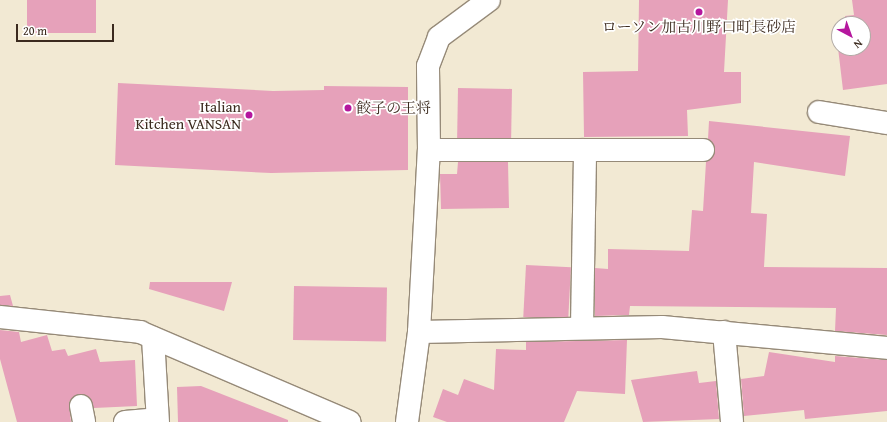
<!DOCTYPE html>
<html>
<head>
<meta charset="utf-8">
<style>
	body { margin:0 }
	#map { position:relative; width:887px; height:422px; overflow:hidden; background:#f2e9d3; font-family:"Gentium Book Plus","Noto Serif JP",serif }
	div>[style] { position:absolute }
	.building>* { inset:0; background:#e6a1ba; transform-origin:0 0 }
	.roads { filter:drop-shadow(1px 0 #968a78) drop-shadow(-1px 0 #968a78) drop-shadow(0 1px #968a78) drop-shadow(0 -1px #968a78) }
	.minor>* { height:22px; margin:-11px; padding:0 11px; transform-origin:11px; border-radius:11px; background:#fff }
	.dots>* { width:11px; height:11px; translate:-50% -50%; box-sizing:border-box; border:2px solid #fff; border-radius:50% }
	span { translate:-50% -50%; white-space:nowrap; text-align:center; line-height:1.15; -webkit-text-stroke:3.5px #fff; paint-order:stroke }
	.poi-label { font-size:15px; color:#3b2a1e }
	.right { translate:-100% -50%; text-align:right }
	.left { translate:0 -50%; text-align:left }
	.north { position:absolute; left:831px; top:16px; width:40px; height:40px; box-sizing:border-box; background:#fff; border:1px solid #b1aaa5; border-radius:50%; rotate:139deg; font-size:11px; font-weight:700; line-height:16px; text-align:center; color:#3b2a1e }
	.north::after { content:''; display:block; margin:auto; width:14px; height:18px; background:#b5179e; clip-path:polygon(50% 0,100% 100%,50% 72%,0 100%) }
	.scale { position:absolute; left:16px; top:24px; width:98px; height:18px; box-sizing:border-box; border:2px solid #3b2a1e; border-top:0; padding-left:5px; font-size:12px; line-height:14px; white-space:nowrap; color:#3b2a1e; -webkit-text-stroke:3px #fff; paint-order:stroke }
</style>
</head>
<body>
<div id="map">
	<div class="building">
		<i style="left:27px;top:0;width:69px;height:33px"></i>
		<i style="clip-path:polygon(639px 0,728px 0,724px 72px,741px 72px,741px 103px,687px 110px,688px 136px,584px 137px,583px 72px,638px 71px)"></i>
		<i style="clip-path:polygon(852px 0,887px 0,887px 84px,843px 90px,836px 31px,839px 30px,839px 48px,863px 48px,863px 24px,846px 24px,845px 16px,854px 15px)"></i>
		<i style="clip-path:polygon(118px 83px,273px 91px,324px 90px,324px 86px,408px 87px,408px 170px,271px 173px,115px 165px)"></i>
		<i style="left:458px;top:88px;width:54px;height:50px;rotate:1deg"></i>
		<i style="clip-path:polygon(709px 121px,850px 136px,845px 176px,754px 162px,751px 213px,767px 214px,764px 267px,887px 268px,887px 335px,835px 331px,836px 308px,630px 306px,629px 315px,595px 316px,595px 268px,608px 269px,608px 249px,689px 251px,692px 210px,703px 211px,706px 162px,715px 150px,708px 139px)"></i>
		<i style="clip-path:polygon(458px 162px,508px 162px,509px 208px,441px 209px,440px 174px,457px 174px)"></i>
		<i style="left:526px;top:265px;width:45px;height:52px;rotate:3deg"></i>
		<i style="clip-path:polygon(150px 282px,232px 282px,224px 311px,149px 289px)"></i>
		<i style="left:294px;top:286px;width:93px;height:54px;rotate:1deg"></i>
		<i style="clip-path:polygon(10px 295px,13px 306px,0 305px,0 296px)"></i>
		<i style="clip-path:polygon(0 330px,19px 332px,21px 342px,47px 335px,52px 351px,65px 349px,68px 356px,96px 349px,100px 362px,135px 360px,137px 406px,94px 408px,90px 398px,79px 394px,69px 402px,71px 422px,17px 422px,0 359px)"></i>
		<i style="clip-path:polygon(627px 340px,625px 394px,577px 391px,564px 422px,447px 422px,433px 417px,443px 389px,458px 395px,464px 379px,494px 390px,496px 349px,526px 350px,526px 342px)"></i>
		<i style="clip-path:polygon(769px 352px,835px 362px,835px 356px,887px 360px,887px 411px,805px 419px,804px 410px,744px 416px,741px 379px,764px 376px)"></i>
		<i style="clip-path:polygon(697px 371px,699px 383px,716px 381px,719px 419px,643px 422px,631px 380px)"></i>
		<i style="clip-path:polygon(201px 386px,288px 420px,288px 422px,178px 422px,177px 387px)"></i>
	</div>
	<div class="roads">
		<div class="minor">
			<i style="left:819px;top:112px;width:69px;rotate:9.2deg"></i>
			<i style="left:429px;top:150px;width:274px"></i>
			<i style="left:0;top:317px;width:141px;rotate:6.1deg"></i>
			<i style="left:140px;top:332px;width:228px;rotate:23.2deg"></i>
			<i style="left:582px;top:327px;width:177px;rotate:-89deg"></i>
			<i style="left:419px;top:332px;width:243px;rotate:-1.2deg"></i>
			<i style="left:662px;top:327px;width:226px;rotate:5.3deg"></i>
			<i style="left:724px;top:332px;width:90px;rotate:84.9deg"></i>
			<i style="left:153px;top:338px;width:84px;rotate:86.6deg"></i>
			<i style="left:81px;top:406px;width:16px;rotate:79deg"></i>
			<i style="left:125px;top:422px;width:32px;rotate:-5deg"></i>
			<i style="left:407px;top:422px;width:91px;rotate:-82.4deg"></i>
			<i style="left:419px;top:332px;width:182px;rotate:-86.9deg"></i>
			<i style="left:429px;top:150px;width:84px;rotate:-90.7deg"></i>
			<i style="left:428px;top:66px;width:31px;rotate:-69deg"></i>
			<i style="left:439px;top:37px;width:62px;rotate:-36.5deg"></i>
		</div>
	</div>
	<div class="dots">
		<i style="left:699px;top:12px;background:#b5179e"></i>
		<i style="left:348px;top:108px;background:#b5179e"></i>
		<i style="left:249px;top:115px;background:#b5179e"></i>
	</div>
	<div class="poi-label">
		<span style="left:699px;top:27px">ローソン加古川野口町長砂店</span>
		<span class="right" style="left:241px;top:115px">Italian<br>Kitchen VANSAN</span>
		<span class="left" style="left:356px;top:108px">餃子の王将</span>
	</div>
	<div class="north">N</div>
	<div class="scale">20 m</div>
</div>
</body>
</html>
